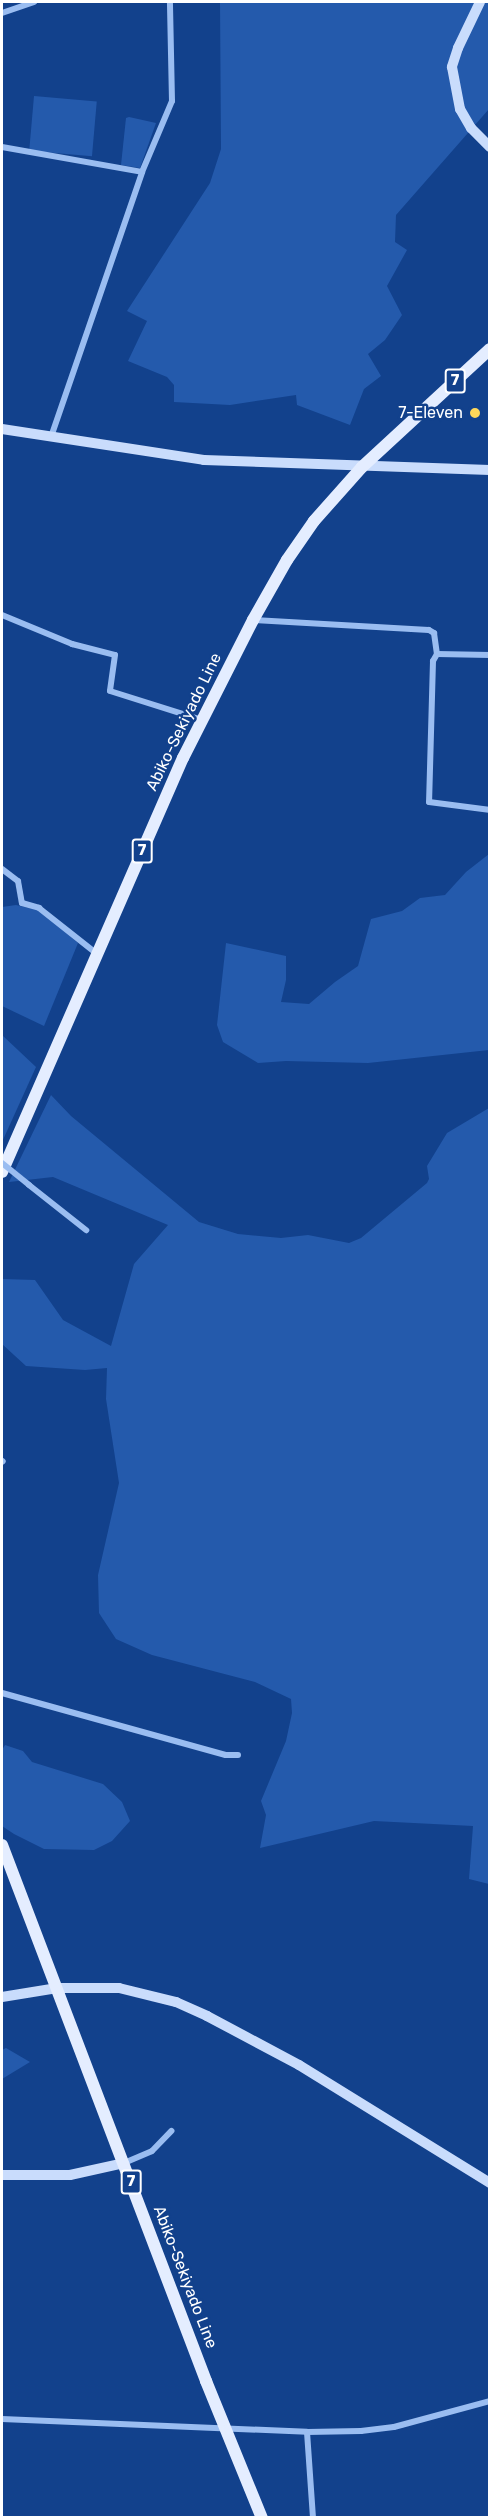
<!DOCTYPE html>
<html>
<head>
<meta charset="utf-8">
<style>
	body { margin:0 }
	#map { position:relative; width:491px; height:2519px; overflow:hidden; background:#12418c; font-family:Rubik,sans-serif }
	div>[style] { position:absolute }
	.green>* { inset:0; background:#245aac; transform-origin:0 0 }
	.street>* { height:6px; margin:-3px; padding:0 3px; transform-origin:3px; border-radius:3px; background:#9abdf1 }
	.secondary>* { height:10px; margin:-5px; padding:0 5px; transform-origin:5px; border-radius:5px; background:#c9dcfc }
	.primary>* { height:12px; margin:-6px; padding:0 6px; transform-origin:6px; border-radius:6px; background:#e4edff }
	.street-bridge>* { height:6px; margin:-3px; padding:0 3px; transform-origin:3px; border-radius:3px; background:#9abdf1 }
	.dots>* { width:16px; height:16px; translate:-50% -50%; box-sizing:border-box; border:3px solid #12418c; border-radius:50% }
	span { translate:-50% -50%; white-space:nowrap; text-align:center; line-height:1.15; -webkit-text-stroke:5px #12418c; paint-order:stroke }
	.shield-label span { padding:2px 4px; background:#12418c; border:2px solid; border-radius:4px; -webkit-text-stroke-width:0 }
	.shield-label { font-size:15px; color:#fff; font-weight:700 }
	.poi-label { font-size:16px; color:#fff }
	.right { translate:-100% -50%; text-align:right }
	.street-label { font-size:16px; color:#fff }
	.frame { position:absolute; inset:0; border:3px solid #fff; pointer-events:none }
</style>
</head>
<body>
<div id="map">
	<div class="green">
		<i style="clip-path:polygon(220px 2px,489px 2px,489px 109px,396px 215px,395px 242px,407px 250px,387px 286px,402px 315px,385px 340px,368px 354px,381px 376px,364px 389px,350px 425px,297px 405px,296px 395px,230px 405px,174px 402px,174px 385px,167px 377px,128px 361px,147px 321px,127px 311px,210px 183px,221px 149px)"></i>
		<i style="left:34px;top:96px;width:63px;height:55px;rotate:5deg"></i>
		<i style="clip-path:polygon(129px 117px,156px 123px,140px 168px,121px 165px,126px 118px)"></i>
		<i style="clip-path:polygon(489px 854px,489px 1050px,368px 1063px,286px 1061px,258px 1063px,223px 1042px,217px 1025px,226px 943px,286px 956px,286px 980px,281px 1002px,309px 1004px,335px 982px,358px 966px,371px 919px,402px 911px,420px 898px,445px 895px,466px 872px)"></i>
		<i style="clip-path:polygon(16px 905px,41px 911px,78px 943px,44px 1026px,2px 1006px,2px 907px)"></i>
		<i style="clip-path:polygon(2px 1035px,36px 1067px,2px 1142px)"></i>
		<i style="clip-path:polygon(51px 1095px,71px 1116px,199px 1222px,238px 1234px,281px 1238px,308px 1235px,349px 1243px,361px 1238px,427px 1183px,429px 1179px,427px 1166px,447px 1133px,489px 1108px,489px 1884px,469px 1879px,473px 1826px,374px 1821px,260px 1848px,266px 1815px,261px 1801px,286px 1741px,292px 1713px,291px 1699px,255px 1682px,152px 1655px,116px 1639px,99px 1613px,98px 1575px,119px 1483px,106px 1399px,107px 1368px,85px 1370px,26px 1366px,2px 1344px,2px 1279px,35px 1280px,63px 1320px,111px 1346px,134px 1264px,168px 1225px,53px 1177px,9px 1182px)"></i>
		<i style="clip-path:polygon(5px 1745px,23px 1751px,32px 1762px,103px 1784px,122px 1802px,130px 1821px,112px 1841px,94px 1850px,44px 1849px,14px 1834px,2px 1826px,2px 1750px)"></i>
		<i style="clip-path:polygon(6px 2048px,30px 2062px,2px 2079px,2px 2050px)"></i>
	</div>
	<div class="street">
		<i style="left:2px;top:13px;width:34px;rotate:-19deg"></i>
		<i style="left:2px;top:147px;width:142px;rotate:10.1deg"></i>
		<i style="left:51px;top:437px;width:280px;rotate:-71deg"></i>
		<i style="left:142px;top:172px;width:77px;rotate:-67.1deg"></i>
		<i style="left:172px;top:101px;width:99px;rotate:-91.2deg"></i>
		<i style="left:2px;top:615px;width:76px;rotate:22.5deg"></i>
		<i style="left:72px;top:644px;width:44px;rotate:14.3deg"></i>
		<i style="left:115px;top:655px;width:36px;rotate:98deg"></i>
		<i style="left:110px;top:691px;width:96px;rotate:17.5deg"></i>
		<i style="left:254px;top:620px;width:175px;rotate:3.3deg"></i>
		<i style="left:429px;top:630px;width:6px;rotate:31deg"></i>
		<i style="left:434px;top:633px;width:21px;rotate:82deg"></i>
		<i style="left:437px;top:654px;width:53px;rotate:1.1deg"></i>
		<i style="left:437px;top:654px;width:8px;rotate:120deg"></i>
		<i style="left:433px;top:661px;width:141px;rotate:91.6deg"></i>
		<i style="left:429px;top:802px;width:62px;rotate:7.5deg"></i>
		<i style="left:2px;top:869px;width:20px;rotate:37deg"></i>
		<i style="left:18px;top:881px;width:22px;rotate:80deg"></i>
		<i style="left:22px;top:903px;width:18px;rotate:16deg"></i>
		<i style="left:39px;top:908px;width:74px;rotate:38.4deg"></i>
		<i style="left:29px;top:1185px;width:73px;rotate:38.3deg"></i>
		<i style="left:2px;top:1462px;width:1px;rotate:-45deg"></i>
		<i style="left:2px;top:1693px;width:232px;rotate:15.5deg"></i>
		<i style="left:226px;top:1755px;width:12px"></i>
		<i style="left:124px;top:2163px;width:30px;rotate:-23deg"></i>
		<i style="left:152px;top:2151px;width:28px;rotate:-46deg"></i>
		<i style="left:2px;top:2419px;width:305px;rotate:2.4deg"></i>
		<i style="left:307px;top:2432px;width:54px;rotate:-1.1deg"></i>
		<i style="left:361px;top:2431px;width:33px;rotate:-7deg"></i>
		<i style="left:394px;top:2427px;width:99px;rotate:-15.2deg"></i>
		<i style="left:307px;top:2432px;width:86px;rotate:86deg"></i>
	</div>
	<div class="secondary">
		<i style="left:480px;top:2px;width:51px;rotate:115.6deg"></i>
		<i style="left:458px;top:48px;width:20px;rotate:108deg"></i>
		<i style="left:452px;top:67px;width:43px;rotate:79.2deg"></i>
		<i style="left:460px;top:109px;width:22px;rotate:60deg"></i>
		<i style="left:471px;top:128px;width:27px;rotate:45deg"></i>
		<i style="left:2px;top:429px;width:204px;rotate:8.7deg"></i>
		<i style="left:204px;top:460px;width:286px;rotate:2deg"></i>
		<i style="left:2px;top:1997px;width:56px;rotate:-9.3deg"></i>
		<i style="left:57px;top:1988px;width:62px"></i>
		<i style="left:119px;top:1988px;width:59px;rotate:13.8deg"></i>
		<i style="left:176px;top:2002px;width:34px;rotate:24deg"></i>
		<i style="left:207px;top:2016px;width:104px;rotate:28deg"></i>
		<i style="left:299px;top:2065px;width:225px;rotate:31.7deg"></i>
		<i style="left:2px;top:2175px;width:68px"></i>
		<i style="left:70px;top:2175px;width:55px;rotate:-12.5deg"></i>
	</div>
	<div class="primary">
		<i style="left:2px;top:1172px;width:452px;rotate:-66.4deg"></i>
		<i style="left:183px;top:758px;width:155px;rotate:-63.1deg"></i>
		<i style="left:253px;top:620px;width:69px;rotate:-60.5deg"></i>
		<i style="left:287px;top:560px;width:47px;rotate:-55.3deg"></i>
		<i style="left:314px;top:521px;width:72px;rotate:-48.4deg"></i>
		<i style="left:362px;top:467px;width:174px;rotate:-42.7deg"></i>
		<i style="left:2px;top:1845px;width:574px;rotate:69.16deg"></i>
		<i style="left:206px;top:2381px;width:148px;rotate:67.8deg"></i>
	</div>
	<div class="street-bridge">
		<i style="left:2px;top:1163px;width:35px;rotate:39deg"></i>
	</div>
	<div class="dots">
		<i style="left:475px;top:413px;background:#ffd85a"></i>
	</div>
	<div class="shield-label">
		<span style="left:455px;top:381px">7</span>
		<span style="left:142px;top:851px">7</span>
		<span style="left:131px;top:2182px">7</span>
	</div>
	<div class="poi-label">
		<span class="right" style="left:463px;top:413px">7-Eleven</span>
	</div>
	<div class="street-label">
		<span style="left:184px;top:722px;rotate:-64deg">Abiko-Sekiyado Line</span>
		<span style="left:185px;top:2277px;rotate:69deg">Abiko-Sekiyado Line</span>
	</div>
	<div class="frame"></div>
</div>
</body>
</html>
